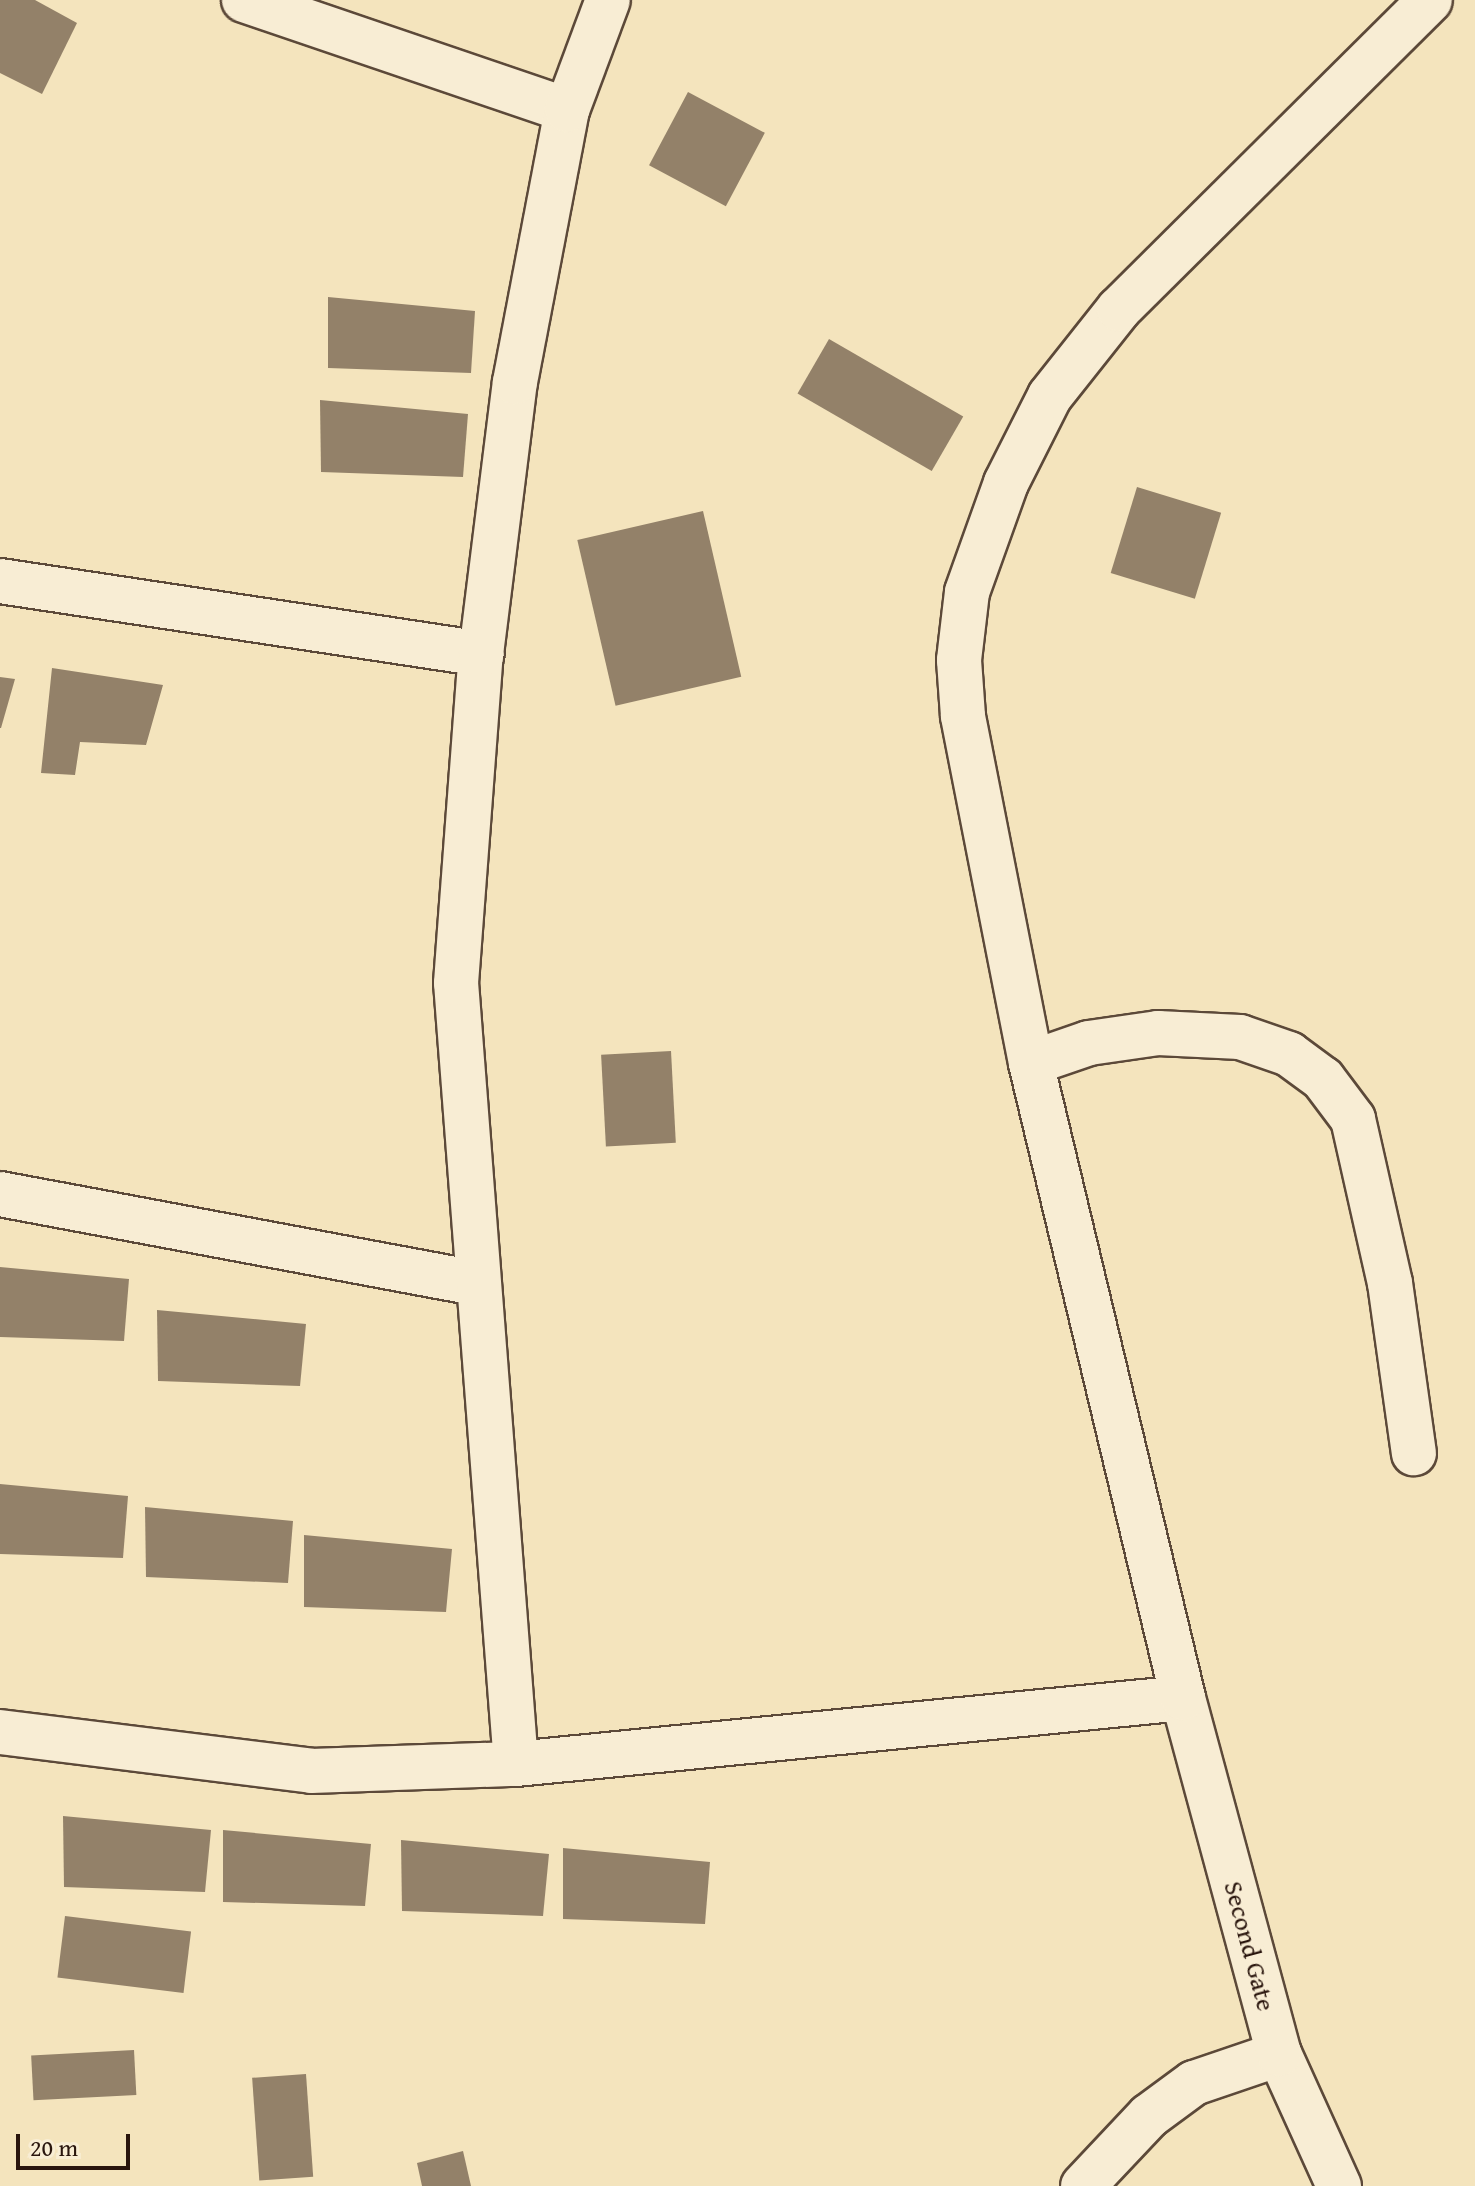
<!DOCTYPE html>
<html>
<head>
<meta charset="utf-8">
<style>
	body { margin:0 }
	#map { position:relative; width:1475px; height:2186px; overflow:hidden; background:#f4e4bd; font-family:"Gentium Book Plus",serif }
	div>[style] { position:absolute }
	.building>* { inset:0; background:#938169; transform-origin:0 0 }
	.roads { filter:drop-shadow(2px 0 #5c4939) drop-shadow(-2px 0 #5c4939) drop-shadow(0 2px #5c4939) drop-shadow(0 -2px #5c4939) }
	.minor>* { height:44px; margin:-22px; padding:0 22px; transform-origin:22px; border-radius:22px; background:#f8edd4 }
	span { translate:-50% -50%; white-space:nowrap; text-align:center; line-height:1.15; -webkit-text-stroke:6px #f8edd4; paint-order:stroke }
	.street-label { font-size:26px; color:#29150d }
	.scale { position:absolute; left:16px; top:2134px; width:114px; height:36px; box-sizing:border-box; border:4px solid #29150d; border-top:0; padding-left:10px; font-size:24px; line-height:28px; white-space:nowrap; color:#29150d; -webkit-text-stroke:6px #f8edd4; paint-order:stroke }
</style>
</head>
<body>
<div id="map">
	<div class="building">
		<i style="clip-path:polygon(0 0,35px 0,77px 23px,42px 94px,0 73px)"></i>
		<i style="left:688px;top:92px;width:87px;height:83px;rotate:28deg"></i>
		<i style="clip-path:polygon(328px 297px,475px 311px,471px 373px,328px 368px)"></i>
		<i style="left:829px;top:339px;width:155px;height:63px;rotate:30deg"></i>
		<i style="clip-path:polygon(320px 400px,468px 414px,463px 477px,321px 472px)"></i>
		<i style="left:1137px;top:487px;width:88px;height:90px;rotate:17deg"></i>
		<i style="left:703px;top:511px;width:170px;height:129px;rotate:77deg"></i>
		<i style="clip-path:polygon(52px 668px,163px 685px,146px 745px,80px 742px,75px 775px,41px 773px)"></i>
		<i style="clip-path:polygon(0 677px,15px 679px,1px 728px,0 728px)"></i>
		<i style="left:671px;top:1051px;width:92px;height:70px;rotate:87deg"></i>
		<i style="clip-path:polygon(0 1267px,129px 1279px,124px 1341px,0 1337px)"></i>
		<i style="clip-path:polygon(157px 1310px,306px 1324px,300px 1386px,158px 1381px)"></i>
		<i style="clip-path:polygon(0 1484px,128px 1496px,123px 1558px,0 1554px)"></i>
		<i style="clip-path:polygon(145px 1507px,293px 1521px,288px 1583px,146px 1577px)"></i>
		<i style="clip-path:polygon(304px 1535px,452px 1549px,446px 1612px,304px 1607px)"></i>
		<i style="clip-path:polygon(63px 1816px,211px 1830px,205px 1892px,64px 1887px)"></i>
		<i style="clip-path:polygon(223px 1830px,371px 1844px,365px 1906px,223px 1902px)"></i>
		<i style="clip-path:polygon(401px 1840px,549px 1854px,543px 1916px,402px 1911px)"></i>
		<i style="clip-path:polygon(563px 1848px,710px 1862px,705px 1924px,563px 1919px)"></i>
		<i style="left:65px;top:1916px;width:127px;height:62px;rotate:7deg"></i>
		<i style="left:134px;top:2050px;width:45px;height:103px;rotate:87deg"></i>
		<i style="left:306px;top:2074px;width:103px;height:54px;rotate:86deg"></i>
		<i style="clip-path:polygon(463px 2151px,471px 2186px,422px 2186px,417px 2163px)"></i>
	</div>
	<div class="roads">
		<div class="minor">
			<i style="left:244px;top:0;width:341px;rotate:18.8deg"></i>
			<i style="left:0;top:581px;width:487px;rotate:8.6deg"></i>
			<i style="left:1031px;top:1063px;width:61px;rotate:-19deg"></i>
			<i style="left:1089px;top:1043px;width:70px;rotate:-8.2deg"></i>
			<i style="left:1158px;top:1033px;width:82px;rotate:2.8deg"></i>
			<i style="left:1240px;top:1037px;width:52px;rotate:19.1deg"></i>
			<i style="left:1289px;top:1054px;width:42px;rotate:36.3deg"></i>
			<i style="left:1323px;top:1079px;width:50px;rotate:53.1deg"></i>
			<i style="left:1353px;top:1119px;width:168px;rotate:77.3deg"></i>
			<i style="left:1390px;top:1283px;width:172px;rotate:82deg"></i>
			<i style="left:0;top:1194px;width:483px;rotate:10.6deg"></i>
			<i style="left:0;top:1732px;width:313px;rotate:7.1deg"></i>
			<i style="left:311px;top:1771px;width:205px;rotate:-2deg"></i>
			<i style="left:516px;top:1764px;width:670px;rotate:-5.65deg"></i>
			<i style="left:516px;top:1764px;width:783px;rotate:-94.39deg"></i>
			<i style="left:456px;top:983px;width:330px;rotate:-85.7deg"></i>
			<i style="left:481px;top:654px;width:274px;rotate:-82.9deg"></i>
			<i style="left:515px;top:382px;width:277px;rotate:-79.2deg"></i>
			<i style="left:567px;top:110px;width:117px;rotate:-69.6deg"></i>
			<i style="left:1083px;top:2186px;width:96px;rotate:-46.7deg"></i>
			<i style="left:1149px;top:2116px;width:56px;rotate:-36.3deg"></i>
			<i style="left:1194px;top:2083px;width:90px;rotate:-18.8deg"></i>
			<i style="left:1339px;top:2186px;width:145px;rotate:-114.4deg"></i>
			<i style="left:1279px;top:2054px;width:369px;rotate:-105.1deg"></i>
			<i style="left:1183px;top:1698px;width:653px;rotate:-103.46deg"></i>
			<i style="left:1031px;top:1063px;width:354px;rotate:-101.1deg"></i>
			<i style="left:963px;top:716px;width:56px;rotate:-94.1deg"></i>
			<i style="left:959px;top:660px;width:68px;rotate:-83.3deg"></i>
			<i style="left:967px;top:592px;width:116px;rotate:-70.3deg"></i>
			<i style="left:1006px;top:483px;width:97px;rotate:-63.2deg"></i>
			<i style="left:1050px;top:396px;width:111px;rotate:-51.6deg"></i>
			<i style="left:1119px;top:309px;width:438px;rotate:-44.8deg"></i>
		</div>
	</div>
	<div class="street-label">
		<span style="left:1250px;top:1946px;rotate:75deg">Second Gate</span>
	</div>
	<div class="scale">20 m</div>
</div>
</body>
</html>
